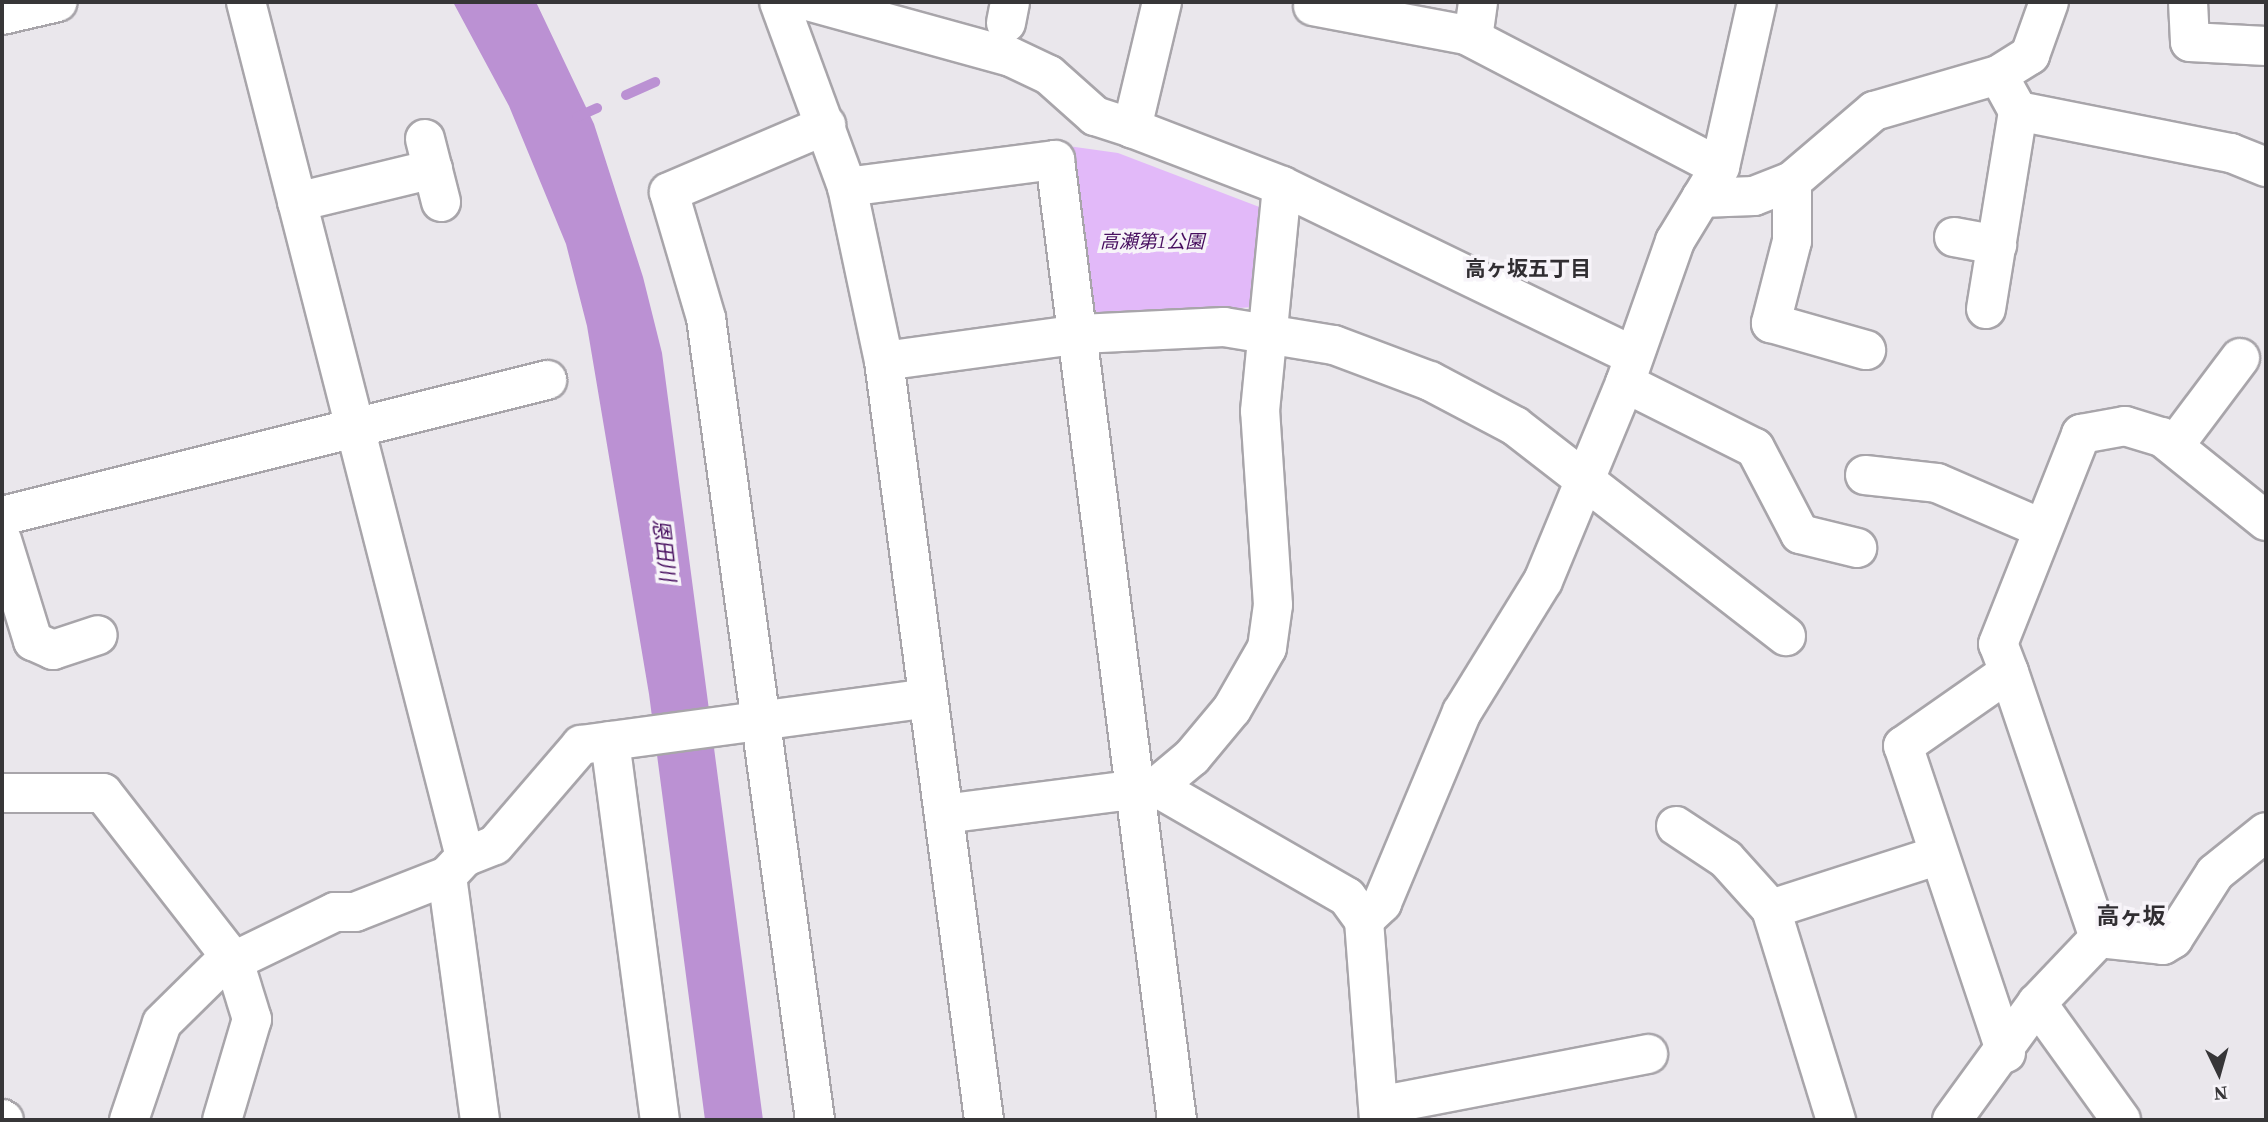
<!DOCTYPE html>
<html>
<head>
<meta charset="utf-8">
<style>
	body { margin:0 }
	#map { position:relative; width:2268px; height:1122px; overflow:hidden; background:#eae7ec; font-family:"Source Serif 4","Noto Sans JP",serif }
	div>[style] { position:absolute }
	.green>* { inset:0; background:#e2b9f9 }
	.water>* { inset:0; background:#bb91d3 }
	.stream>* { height:10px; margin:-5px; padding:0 5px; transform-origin:5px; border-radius:5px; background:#bb91d3 }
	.roads { filter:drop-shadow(2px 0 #a8a5aa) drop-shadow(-2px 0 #a8a5aa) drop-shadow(0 2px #a8a5aa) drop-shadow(0 -2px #a8a5aa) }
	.minor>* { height:38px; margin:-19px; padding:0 19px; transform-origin:19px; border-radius:19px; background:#fff }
	.major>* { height:38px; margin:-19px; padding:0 19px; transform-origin:19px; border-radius:19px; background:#fff }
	span { translate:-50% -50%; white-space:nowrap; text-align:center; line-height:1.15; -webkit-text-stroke:7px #f7f4f9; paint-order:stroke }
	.park-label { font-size:19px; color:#470e5f; font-style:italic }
	.neighbourhood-label { font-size:21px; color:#312e32; font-weight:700 }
	.water-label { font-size:21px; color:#460d5e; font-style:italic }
	.quarter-label { font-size:23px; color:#312e32; font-weight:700 }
	.frame { position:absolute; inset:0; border:4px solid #373638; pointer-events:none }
	.north { position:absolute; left:2184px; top:1038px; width:70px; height:70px; -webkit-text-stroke:5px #f7f4f9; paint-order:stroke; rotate:175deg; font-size:19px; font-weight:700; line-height:28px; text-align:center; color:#373638 }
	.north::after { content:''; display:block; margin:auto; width:24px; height:32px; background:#373638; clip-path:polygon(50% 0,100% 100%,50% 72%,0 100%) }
</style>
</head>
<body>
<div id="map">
	<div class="green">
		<i style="clip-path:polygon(1068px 146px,1118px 153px,1262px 208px,1254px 307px,1089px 317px)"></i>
	</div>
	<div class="water">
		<i style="clip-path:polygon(453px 2px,536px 2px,594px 124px,643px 277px,662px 353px,763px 1120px,705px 1120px,649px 694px,587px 326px,566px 244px,509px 106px)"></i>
	</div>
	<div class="stream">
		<i style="left:626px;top:95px;width:32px;rotate:-24deg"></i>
		<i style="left:577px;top:117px;width:22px;rotate:-24deg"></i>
	</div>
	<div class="roads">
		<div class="minor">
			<i style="left:246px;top:2px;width:883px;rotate:75.63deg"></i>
			<i style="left:779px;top:2px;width:197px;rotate:69.8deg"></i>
			<i style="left:847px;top:187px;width:178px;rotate:78deg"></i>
			<i style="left:884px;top:361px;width:766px;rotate:82.49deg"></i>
			<i style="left:811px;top:2px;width:207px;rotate:15.4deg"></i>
			<i style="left:1011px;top:57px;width:42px;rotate:25.3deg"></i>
			<i style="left:1049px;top:75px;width:62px;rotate:41.7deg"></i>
			<i style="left:1095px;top:116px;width:39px;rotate:18deg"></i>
			<i style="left:1162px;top:2px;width:130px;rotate:103.4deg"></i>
			<i style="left:1132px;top:128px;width:161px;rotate:21.1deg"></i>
			<i style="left:1282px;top:186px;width:390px;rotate:25.8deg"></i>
			<i style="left:2188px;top:2px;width:40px;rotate:87.1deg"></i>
			<i style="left:2190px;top:42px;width:76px;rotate:3deg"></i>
			<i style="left:1313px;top:6px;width:156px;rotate:10.7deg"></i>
			<i style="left:1466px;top:35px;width:286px;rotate:27.5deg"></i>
			<i style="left:1006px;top:23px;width:21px;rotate:-79deg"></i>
			<i style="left:1473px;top:38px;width:36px;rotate:-82deg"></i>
			<i style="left:2018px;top:111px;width:217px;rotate:11.2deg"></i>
			<i style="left:2231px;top:153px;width:38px;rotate:22deg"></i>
			<i style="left:425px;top:139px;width:65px;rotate:75.7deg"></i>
			<i style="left:1792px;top:181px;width:60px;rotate:90deg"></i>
			<i style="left:1792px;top:241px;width:85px;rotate:104.4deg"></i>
			<i style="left:1771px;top:323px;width:99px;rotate:15.9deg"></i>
			<i style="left:847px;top:187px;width:210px;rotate:-7.4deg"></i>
			<i style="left:1055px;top:160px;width:968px;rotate:82.76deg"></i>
			<i style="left:1701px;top:198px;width:53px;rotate:-2.2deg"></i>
			<i style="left:1754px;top:196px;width:41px;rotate:-21.5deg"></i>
			<i style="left:1792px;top:181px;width:108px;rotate:-40.5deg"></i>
			<i style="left:1874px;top:111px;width:129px;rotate:-16.2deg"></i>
			<i style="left:1998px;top:75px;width:38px;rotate:-32deg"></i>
			<i style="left:2030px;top:55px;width:56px;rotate:-70.3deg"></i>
			<i style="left:297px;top:202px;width:140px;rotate:-13.6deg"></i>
			<i style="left:1954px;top:237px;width:44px;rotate:10.5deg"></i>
			<i style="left:1986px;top:309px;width:201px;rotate:-80.8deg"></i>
			<i style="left:2018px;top:111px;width:25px;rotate:-119deg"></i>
			<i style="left:884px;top:361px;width:198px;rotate:-7.8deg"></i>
			<i style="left:1080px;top:334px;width:144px;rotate:-2.8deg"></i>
			<i style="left:1224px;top:327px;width:111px;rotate:9.3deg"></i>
			<i style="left:1334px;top:345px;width:103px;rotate:20.6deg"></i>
			<i style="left:1430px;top:381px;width:96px;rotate:27.9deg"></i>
			<i style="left:1515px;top:426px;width:343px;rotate:37.8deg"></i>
			<i style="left:1625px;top:383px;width:145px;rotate:26.6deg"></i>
			<i style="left:1755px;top:448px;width:97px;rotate:62.4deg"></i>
			<i style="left:1800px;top:534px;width:59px;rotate:13.8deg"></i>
			<i style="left:2174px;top:446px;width:110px;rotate:-53.1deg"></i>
			<i style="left:1865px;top:475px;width:72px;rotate:6.3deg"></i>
			<i style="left:1937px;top:483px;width:113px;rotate:23.4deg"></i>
			<i style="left:2px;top:516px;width:562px;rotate:-14.01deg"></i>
			<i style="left:2px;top:540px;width:106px;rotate:72.9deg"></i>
			<i style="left:33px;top:641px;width:22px;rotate:24deg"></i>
			<i style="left:53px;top:650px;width:47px;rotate:-18.4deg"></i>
			<i style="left:610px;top:741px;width:382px;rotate:82.5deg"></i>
			<i style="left:1156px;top:787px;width:47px;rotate:-39.8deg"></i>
			<i style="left:1192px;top:757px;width:62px;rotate:-50.2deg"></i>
			<i style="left:1232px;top:709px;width:70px;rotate:-60.2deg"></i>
			<i style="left:1267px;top:648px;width:43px;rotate:-82.1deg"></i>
			<i style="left:1273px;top:605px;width:194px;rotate:-93.8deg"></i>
			<i style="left:1260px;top:411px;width:226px;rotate:-84.4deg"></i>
			<i style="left:2px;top:793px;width:101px"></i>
			<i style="left:103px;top:793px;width:213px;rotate:52.1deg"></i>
			<i style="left:234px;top:961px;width:61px;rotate:72.8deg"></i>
			<i style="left:252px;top:1019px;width:105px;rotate:106.5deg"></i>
			<i style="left:944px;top:814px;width:214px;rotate:-7.3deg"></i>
			<i style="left:1156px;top:787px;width:220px;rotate:29.9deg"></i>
			<i style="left:1347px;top:897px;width:29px;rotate:54deg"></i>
			<i style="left:1676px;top:826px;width:60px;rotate:33.4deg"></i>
			<i style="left:1726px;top:859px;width:67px;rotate:48deg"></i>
			<i style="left:1771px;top:909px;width:221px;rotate:72.9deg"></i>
			<i style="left:447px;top:876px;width:246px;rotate:82.3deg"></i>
			<i style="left:1771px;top:909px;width:176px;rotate:-17.8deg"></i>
			<i style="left:2099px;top:938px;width:64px;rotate:6.2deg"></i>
			<i style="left:2163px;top:945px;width:12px;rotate:-31deg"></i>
			<i style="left:2173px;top:939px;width:78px;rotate:-57.5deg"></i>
			<i style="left:2215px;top:873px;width:65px;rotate:-38.8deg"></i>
			<i style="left:234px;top:961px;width:112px;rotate:-25.9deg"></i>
			<i style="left:335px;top:912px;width:20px"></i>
			<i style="left:355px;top:912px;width:99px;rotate:-21.4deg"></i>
			<i style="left:447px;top:876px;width:26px;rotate:-47deg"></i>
			<i style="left:465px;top:857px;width:32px;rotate:-22deg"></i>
			<i style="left:495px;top:845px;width:132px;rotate:-49.3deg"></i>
			<i style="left:581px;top:745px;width:350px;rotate:-7.7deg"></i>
			<i style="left:2037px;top:1003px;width:144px;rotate:54.3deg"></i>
			<i style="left:2006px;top:1053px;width:324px;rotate:-108.5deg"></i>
			<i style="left:1903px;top:746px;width:129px;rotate:-34.9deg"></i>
			<i style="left:2009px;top:672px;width:30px;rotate:-111deg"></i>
			<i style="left:1998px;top:644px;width:226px;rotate:-68.4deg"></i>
			<i style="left:2081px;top:434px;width:45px;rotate:-10.3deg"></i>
			<i style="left:2125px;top:426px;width:39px;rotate:17deg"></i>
			<i style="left:2162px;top:437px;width:134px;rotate:38.9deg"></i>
			<i style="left:2px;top:1119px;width:2px;rotate:27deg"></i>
			<i style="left:129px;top:1120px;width:102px;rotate:-71.2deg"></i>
			<i style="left:162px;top:1023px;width:95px;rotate:-44.6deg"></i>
			<i style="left:815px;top:1120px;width:809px;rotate:-97.74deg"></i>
			<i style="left:706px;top:318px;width:131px;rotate:-106.4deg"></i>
			<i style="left:669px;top:192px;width:171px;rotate:-23.1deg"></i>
			<i style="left:1379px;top:1120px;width:201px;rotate:-94.3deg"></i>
			<i style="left:1364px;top:920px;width:25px;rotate:-43deg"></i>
			<i style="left:1382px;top:903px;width:207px;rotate:-67.3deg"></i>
			<i style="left:1462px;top:712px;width:154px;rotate:-58.3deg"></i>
			<i style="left:1543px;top:581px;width:214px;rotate:-67.5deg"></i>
			<i style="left:1625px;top:383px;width:151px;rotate:-70.6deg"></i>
			<i style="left:1675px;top:241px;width:87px;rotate:-58.7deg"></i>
			<i style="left:1720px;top:167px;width:169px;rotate:-77.4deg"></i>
			<i style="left:1386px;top:1120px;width:15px;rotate:-101deg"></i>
			<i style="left:1383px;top:1105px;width:270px;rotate:-10.9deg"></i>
			<i style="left:1952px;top:1120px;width:145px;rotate:-54deg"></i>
			<i style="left:2037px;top:1003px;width:90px;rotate:-46.4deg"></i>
			<i style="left:2099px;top:938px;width:281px;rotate:-108.7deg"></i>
		</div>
		<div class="major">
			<i style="left:2px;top:15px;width:57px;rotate:-13.1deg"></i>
		</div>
	</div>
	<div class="park-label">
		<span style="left:1152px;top:242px">高瀬第1公園</span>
	</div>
	<div class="neighbourhood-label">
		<span style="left:1528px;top:269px">高ヶ坂五丁目</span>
	</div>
	<div class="water-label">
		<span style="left:664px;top:550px;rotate:83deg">恩田川</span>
	</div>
	<div class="quarter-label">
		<span style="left:2131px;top:916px">高ヶ坂</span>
	</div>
	<div class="frame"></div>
	<div class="north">N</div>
</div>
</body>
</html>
